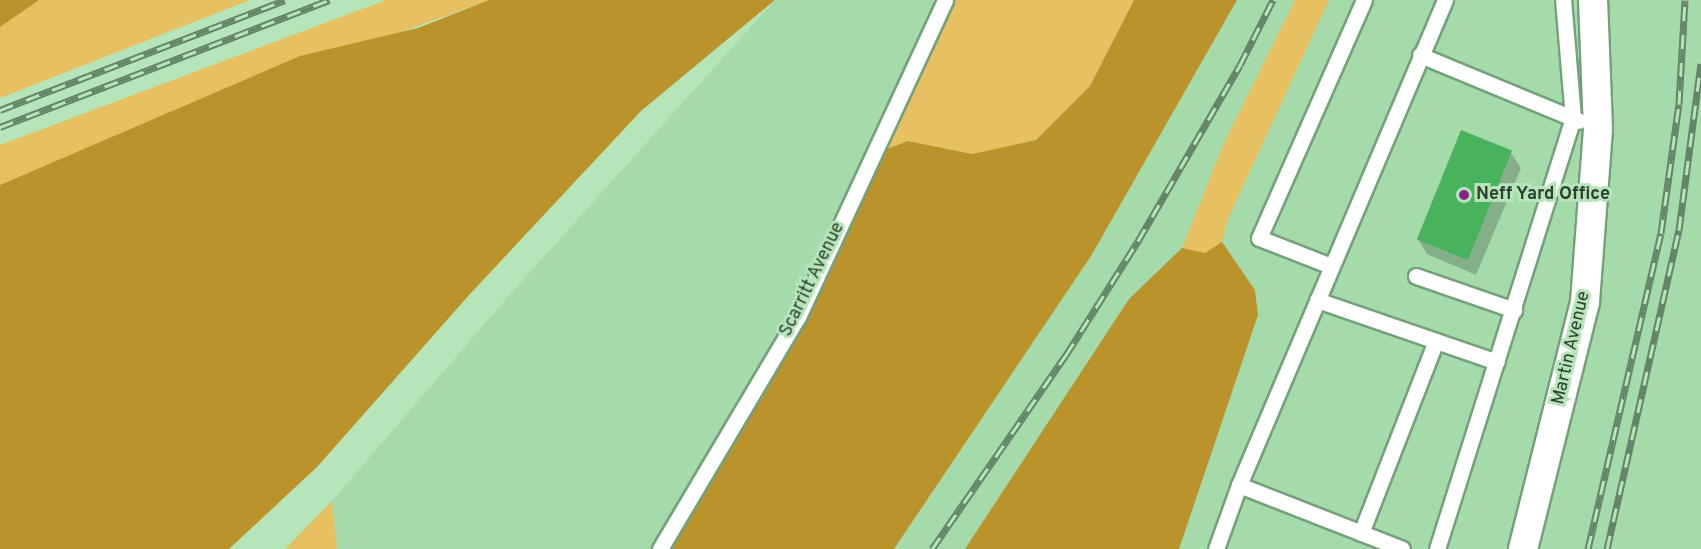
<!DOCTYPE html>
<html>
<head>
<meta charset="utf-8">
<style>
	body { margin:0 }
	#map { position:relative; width:1701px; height:549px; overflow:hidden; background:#b6e5ba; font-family:Overpass,sans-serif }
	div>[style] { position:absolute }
	.built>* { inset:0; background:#a5dbab }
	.green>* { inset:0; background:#e7c061 }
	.forest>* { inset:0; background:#ba932a }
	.shadow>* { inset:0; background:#0003 }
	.building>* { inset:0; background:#48b25d; transform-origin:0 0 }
	.roads { filter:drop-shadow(2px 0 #74a179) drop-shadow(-2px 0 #74a179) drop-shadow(0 2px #74a179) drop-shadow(0 -2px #74a179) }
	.lane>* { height:15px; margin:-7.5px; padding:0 7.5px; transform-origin:7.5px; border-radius:7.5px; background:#fff }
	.street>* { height:28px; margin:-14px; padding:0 14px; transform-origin:14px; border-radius:14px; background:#fff }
	.rail>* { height:7px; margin-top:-3.5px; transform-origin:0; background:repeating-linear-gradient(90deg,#b6e5ba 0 14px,#658468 0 28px); box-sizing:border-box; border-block:2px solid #658468 }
	.dots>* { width:16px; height:16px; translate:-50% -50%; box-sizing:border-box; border:3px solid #b6e5ba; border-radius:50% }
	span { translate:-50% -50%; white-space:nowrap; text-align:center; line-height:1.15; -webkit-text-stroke:6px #b6e5ba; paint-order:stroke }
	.poi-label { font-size:18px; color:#2e4130; font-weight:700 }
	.left { translate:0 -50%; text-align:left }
	.street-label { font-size:18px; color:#2e4130 }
</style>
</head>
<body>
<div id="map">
	<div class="built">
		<i style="clip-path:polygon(775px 0,938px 0,762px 387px,656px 549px,337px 549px,332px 501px,506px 299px)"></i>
		<i style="clip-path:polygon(1233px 0,1701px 0,1701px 549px,894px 549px,1091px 256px)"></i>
	</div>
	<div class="green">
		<i style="clip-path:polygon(0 0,250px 0,0 98px)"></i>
		<i style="clip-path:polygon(386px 0,489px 0,139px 128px,0 185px,0 145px)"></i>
		<i style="clip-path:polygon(938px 0,1134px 0,1090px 86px,1036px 140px,972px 154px,908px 141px,871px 155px)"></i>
		<i style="clip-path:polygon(1295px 0,1329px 0,1228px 219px,1222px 242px,1205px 253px,1182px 248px,1223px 145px)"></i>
		<i style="clip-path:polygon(332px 501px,337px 549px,285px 549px)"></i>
	</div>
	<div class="forest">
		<i style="clip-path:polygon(0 0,39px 0,0 27px)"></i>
		<i style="clip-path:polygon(489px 0,775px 0,641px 111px,470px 294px,317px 467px,229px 549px,0 549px,0 185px,300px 56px,418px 28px)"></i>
		<i style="clip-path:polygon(1134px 0,1237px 0,1091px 256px,894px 549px,656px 549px,762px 387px,871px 155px,908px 141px,972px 154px,1036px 140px,1090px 86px)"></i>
		<i style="clip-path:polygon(1222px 242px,1255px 290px,1258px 315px,1179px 549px,965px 549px,1129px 299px,1182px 248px,1205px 253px)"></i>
	</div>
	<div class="shadow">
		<i style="clip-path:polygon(1462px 132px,1511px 153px,1521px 168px,1476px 275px,1427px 254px,1418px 239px)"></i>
	</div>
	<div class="building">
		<i style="left:1461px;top:130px;width:55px;height:118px;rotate:22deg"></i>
	</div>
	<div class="roads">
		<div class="lane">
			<i style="left:1420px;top:55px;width:172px;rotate:22.5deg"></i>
			<i style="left:1331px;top:266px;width:77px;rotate:-158.7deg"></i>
			<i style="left:1259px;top:238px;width:260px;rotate:-66.2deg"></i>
			<i style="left:1416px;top:276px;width:104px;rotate:19.1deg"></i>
			<i style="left:1317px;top:300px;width:190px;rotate:19deg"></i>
			<i style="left:1239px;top:485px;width:175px;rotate:21.4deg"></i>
			<i style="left:1361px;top:533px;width:206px;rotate:-68.7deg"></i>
			<i style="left:660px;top:549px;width:270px;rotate:-59.3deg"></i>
			<i style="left:798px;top:317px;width:349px;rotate:-65.1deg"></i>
			<i style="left:1216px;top:549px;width:68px;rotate:-70.2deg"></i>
			<i style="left:1239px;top:485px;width:527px;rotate:-66.99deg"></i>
			<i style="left:1437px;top:549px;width:452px;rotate:-72.5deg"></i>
			<i style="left:1573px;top:118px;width:118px;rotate:-94.8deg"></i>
		</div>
		<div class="street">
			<i style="left:1523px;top:549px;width:255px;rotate:-75.9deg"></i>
			<i style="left:1585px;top:302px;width:173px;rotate:-85.7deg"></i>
			<i style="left:1598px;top:129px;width:129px;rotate:-92.2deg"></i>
		</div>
	</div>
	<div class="rail">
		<i style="left:0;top:110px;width:305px;rotate:-21.1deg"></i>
		<i style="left:0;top:127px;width:353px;rotate:-21.1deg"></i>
		<i style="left:932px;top:549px;width:236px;rotate:-55.4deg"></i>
		<i style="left:1066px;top:355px;width:135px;rotate:-57.7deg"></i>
		<i style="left:1138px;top:241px;width:203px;rotate:-59.9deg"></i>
		<i style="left:1240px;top:65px;width:73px;rotate:-63.1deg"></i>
		<i style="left:1588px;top:549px;width:324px;rotate:-77deg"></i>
		<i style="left:1661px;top:233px;width:130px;rotate:-82.1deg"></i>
		<i style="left:1679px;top:104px;width:104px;rotate:-86.7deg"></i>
		<i style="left:1607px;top:549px;width:327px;rotate:-77.3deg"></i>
		<i style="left:1679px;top:230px;width:168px;rotate:-82.5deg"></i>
	</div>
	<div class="dots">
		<i style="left:1464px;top:195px;background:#8a248b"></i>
	</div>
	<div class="poi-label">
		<span class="left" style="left:1476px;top:195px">Neff Yard Office</span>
	</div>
	<div class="street-label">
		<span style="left:813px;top:280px;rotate:-64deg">Scarritt Avenue</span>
		<span style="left:1572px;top:348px;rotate:-77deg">Martin Avenue</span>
	</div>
</div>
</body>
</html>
